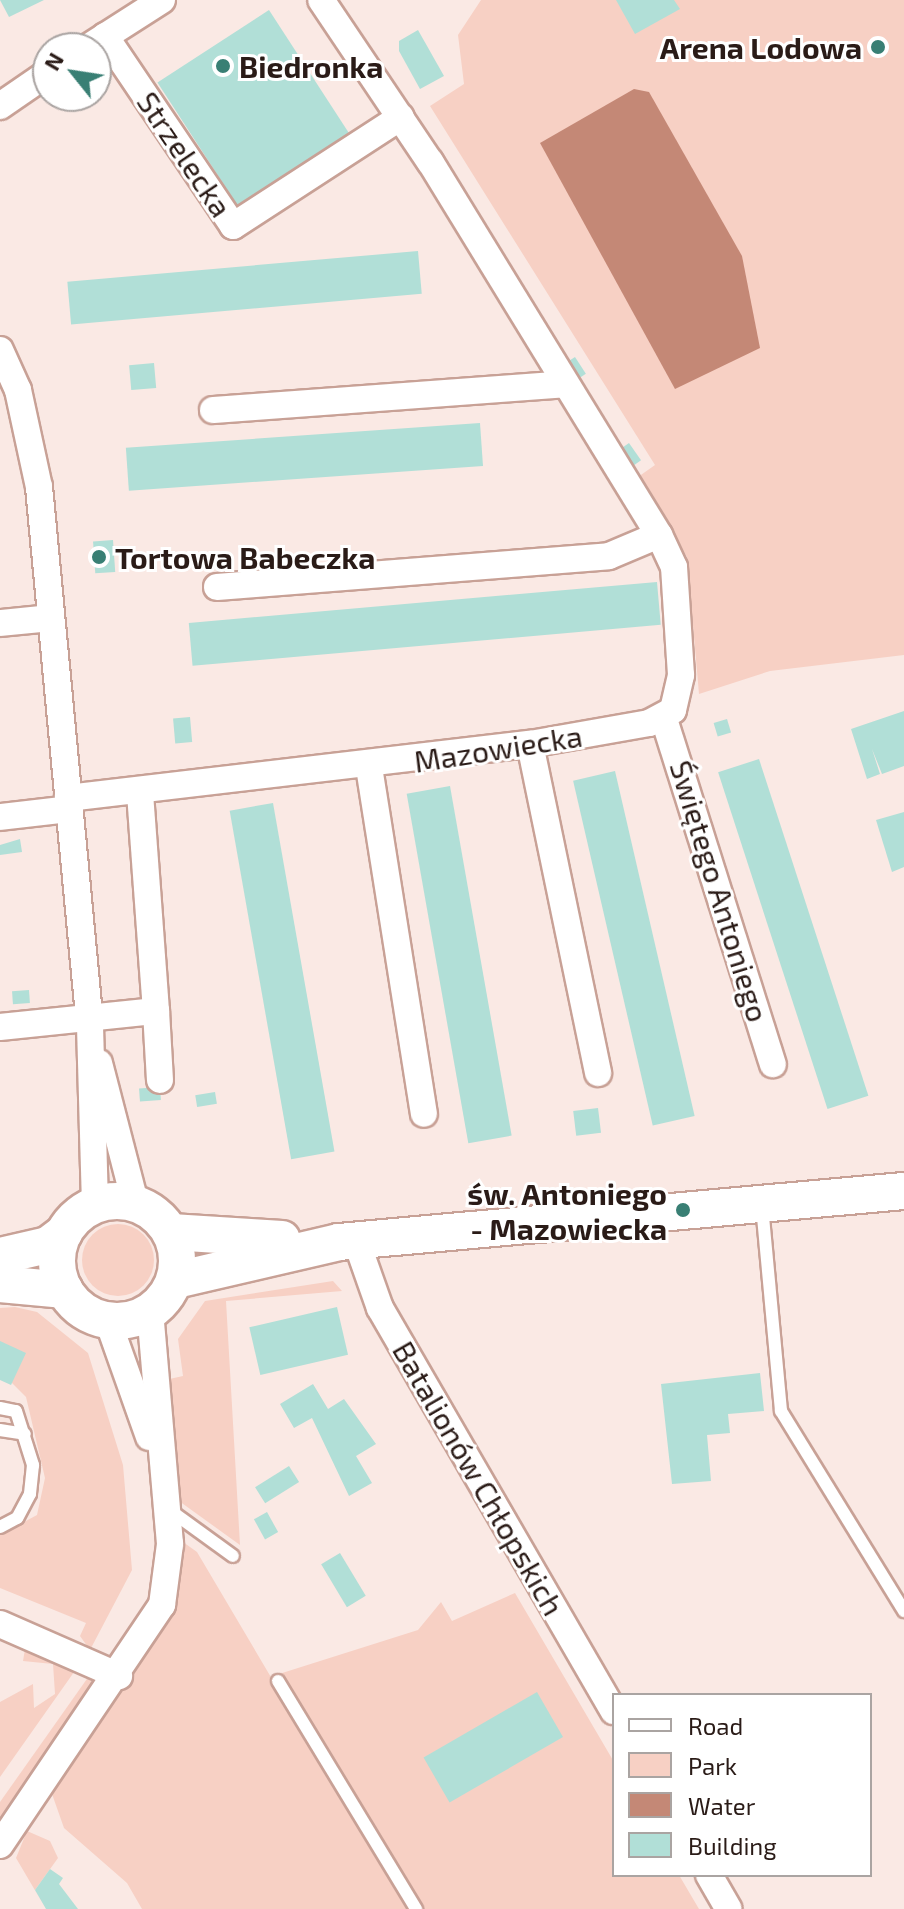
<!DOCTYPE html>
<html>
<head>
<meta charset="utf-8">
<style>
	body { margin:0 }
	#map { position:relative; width:904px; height:1909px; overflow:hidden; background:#fae9e4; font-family:"Exo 2",sans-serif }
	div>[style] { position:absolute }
	.green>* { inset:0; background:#f7d0c4 }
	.round { border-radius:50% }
	.water>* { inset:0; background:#c48876 }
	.building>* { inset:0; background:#b1dfd7; transform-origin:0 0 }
	.roads { filter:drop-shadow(2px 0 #c8a196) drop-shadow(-2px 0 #c8a196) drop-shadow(0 2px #c8a196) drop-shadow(0 -2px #c8a196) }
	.lane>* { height:12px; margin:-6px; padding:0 6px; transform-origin:6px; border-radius:6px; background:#fff }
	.street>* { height:26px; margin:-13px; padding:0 13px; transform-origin:13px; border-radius:13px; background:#fff }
	.secondary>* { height:36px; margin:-18px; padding:0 18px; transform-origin:18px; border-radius:18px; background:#fff }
	.secondary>.ring { margin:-18px; padding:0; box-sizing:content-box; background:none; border:36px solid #fff; border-radius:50% }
	.dots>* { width:22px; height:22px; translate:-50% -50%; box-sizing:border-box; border:4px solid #fff; border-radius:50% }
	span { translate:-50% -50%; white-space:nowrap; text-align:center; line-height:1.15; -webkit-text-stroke:6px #fff; paint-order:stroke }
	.poi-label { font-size:30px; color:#2a1b17; font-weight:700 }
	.right { translate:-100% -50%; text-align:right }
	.left { translate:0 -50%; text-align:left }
	.street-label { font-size:30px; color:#2a1b17 }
	.legend { position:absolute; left:612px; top:1693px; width:260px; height:184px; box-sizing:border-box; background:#fff; border:2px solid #aaa4a2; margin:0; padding:10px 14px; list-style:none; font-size:24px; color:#2a1b17 }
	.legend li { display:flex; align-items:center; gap:16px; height:40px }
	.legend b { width:40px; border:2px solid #aaa4a2 }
	.north { position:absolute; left:32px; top:32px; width:80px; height:80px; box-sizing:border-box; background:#fff; border:2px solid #aaa4a2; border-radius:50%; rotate:300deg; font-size:22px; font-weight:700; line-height:32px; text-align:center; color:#2a1b17 }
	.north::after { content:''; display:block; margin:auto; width:28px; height:36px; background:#397f74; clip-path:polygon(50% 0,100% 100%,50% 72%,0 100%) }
</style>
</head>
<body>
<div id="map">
	<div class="green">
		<i style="clip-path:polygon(481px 0,904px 0,904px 655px,770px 671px,699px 694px,687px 557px,638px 477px,655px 465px,430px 106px,464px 84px,458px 35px)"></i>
		<i class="round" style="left:82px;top:1224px;width:72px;height:72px"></i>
		<i style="clip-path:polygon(333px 1281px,342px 1291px,226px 1301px,240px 1545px,179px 1501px,165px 1380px,183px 1376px,178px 1339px,205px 1301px)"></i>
		<i style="clip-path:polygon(15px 1307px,37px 1312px,88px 1353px,123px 1465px,132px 1570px,90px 1650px,80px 1636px,86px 1623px,0 1588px,0 1535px,37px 1515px,45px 1478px,26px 1397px,0 1371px,0 1308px)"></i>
		<i style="clip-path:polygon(183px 1542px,197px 1552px,408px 1909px,142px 1909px,127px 1883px,64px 1828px,52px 1794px,173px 1610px)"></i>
		<i style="clip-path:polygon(515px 1593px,614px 1762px,614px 1875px,679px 1875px,699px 1909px,422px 1909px,279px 1674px,418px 1630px,441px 1602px,452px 1621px)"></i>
		<i style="clip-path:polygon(25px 1649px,79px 1665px,0 1777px,0 1702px,33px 1684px,34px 1708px,55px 1694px,53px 1664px,23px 1661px)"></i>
		<i style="clip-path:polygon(89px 1676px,94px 1689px,0 1823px,0 1802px)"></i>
		<i style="clip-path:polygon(27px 1831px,50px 1841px,58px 1858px,35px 1890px,46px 1909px,16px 1858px)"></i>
	</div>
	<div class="water">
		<i style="clip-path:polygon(634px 89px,649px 92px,742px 256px,760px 348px,675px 389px,540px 143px)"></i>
	</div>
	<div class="building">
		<i style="clip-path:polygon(0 0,44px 0,9px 17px)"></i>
		<i style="clip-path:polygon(616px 0,674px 0,680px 9px,635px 34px)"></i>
		<i style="left:269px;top:10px;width:150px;height:133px;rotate:57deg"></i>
		<i style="clip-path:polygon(418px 30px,444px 76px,420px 89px,399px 51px,399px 41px)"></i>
		<i style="left:418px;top:251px;width:43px;height:352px;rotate:85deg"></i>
		<i style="left:575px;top:357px;width:20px;height:14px;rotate:57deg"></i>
		<i style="left:154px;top:363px;width:25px;height:25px;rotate:85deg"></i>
		<i style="left:480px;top:423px;width:43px;height:355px;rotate:86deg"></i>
		<i style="left:629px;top:443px;width:21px;height:14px;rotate:55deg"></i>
		<i style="left:113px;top:540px;width:32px;height:20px;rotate:86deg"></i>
		<i style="left:657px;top:582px;width:43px;height:470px;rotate:85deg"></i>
		<i style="clip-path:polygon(904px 711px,904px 766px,882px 774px,872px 749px,880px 774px,867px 779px,851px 729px)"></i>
		<i style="left:190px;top:717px;width:25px;height:17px;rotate:85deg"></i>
		<i style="left:727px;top:719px;width:14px;height:14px;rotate:73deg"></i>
		<i style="left:759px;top:759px;width:354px;height:43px;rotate:72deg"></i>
		<i style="left:615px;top:771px;width:354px;height:43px;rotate:77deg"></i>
		<i style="left:450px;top:786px;width:355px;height:44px;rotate:80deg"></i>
		<i style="left:273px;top:803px;width:354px;height:44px;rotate:80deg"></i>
		<i style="clip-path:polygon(904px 812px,904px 867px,892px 872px,876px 820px)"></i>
		<i style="clip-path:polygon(20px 839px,22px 852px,0 855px,0 845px)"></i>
		<i style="left:29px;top:990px;width:13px;height:17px;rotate:86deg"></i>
		<i style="left:160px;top:1087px;width:13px;height:21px;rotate:86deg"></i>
		<i style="left:215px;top:1092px;width:12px;height:20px;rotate:81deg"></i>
		<i style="left:598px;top:1108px;width:25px;height:25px;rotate:83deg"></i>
		<i style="left:337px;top:1307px;width:49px;height:90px;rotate:77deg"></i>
		<i style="clip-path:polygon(0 1341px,26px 1353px,11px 1385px,0 1380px)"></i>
		<i style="clip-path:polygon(760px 1373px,764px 1411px,728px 1414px,730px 1433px,707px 1435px,711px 1481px,672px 1484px,661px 1384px)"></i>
		<i style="clip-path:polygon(313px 1384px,328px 1409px,344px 1399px,376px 1444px,356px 1456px,372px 1483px,349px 1496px,312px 1418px,294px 1428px,280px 1404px)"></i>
		<i style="left:289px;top:1466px;width:19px;height:40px;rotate:58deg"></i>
		<i style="left:267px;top:1512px;width:23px;height:15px;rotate:61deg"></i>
		<i style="left:340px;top:1553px;width:50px;height:22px;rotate:59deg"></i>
		<i style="left:537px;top:1692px;width:52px;height:131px;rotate:60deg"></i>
		<i style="clip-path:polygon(50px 1869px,63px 1878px,59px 1884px,78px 1909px,46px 1909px,35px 1890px)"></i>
	</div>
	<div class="roads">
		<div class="lane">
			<i style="left:762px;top:1206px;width:206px;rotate:84.7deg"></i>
			<i style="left:781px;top:1411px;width:235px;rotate:58.4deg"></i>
			<i style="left:0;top:1408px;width:16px;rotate:11deg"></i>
			<i style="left:16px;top:1411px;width:57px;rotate:72.5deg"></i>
			<i style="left:33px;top:1465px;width:29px;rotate:96deg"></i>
			<i style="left:30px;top:1494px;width:27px;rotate:118deg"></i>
			<i style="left:17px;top:1518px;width:19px;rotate:152deg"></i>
			<i style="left:0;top:1430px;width:25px;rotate:9deg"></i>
			<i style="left:168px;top:1509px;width:80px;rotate:35.9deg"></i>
			<i style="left:278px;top:1681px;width:267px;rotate:58.8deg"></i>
		</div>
		<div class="street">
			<i style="left:105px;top:36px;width:229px;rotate:56deg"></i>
			<i style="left:233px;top:226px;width:200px;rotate:-33deg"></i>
			<i style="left:87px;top:48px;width:89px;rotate:-32.6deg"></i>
			<i style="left:0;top:106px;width:58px;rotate:-34.5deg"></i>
			<i style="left:0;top:350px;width:44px;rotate:65.8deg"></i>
			<i style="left:18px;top:390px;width:99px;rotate:77.8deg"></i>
			<i style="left:39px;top:487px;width:541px;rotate:84.59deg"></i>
			<i style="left:90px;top:1026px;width:178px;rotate:88.4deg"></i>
			<i style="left:213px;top:410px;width:353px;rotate:-4.2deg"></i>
			<i style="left:217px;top:587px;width:393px;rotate:-4.5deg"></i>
			<i style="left:609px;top:556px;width:54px;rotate:-22.8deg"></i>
			<i style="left:0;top:623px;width:51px;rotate:-5.6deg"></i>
			<i style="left:664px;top:719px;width:362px;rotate:72.5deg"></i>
			<i style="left:530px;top:744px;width:336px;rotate:78.3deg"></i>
			<i style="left:369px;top:767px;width:351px;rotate:81deg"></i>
			<i style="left:68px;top:798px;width:465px;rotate:-6.7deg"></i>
			<i style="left:530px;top:744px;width:121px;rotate:-10deg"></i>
			<i style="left:649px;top:723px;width:27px;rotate:-28deg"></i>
			<i style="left:673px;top:710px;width:36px;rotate:-77deg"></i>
			<i style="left:681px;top:675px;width:108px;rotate:-93.7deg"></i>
			<i style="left:674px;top:567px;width:35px;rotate:-115deg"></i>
			<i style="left:659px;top:535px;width:438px;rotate:-121.5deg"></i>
			<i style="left:430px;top:162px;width:195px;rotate:-123.9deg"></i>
			<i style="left:0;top:817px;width:69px;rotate:-6.6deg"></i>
			<i style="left:156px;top:1011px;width:69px;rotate:86.7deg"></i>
			<i style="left:0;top:1027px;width:157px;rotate:-5.9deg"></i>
			<i style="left:156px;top:1011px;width:220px;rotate:-94.2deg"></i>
			<i style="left:99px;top:1063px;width:144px;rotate:75.5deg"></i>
			<i style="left:356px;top:1240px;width:72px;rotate:70.6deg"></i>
			<i style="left:380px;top:1308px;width:466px;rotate:59.9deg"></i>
			<i style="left:108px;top:1321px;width:123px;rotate:70.5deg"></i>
			<i style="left:0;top:1624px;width:130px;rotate:23.6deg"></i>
			<i style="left:0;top:1845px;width:290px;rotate:-56deg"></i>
			<i style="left:162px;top:1605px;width:62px;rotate:-82.5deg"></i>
			<i style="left:170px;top:1544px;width:234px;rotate:-94.9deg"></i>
			<i style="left:709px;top:1875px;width:39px;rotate:60deg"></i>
		</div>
		<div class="secondary">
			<i class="ring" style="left:57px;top:1201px;width:84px;height:84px"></i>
			<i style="left:171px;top:1232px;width:111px;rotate:3.6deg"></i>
			<i style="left:0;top:1256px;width:49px;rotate:-12.9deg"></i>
			<i style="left:48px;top:1245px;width:20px;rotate:-37deg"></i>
			<i style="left:176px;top:1280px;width:167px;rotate:-13.1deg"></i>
			<i style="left:339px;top:1242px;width:567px;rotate:-5.16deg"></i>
			<i style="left:0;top:1284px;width:65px;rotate:5.3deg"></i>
		</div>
	</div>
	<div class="dots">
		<i style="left:878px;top:47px;background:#397f74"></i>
		<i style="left:223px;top:66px;background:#397f74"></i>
		<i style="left:99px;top:557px;background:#397f74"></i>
		<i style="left:683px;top:1210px;background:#397f74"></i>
	</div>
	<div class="poi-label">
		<span class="right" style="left:862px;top:47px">Arena Lodowa</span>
		<span class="left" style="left:239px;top:66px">Biedronka</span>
		<span class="left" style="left:115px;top:557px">Tortowa Babeczka</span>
		<span class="right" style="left:667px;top:1210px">św. Antoniego<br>- Mazowiecka</span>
	</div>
	<div class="street-label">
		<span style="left:185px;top:154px;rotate:56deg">Strzelecka</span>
		<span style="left:498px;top:748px;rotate:-9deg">Mazowiecka</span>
		<span style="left:720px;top:891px;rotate:73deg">Świętego Antoniego</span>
		<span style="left:479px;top:1478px;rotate:60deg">Batalionów Chłopskich</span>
	</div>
	<ul class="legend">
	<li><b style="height:10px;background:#fff"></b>Road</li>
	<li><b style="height:22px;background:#f7d0c4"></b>Park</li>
	<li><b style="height:22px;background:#c48876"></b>Water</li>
	<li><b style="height:22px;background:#b1dfd7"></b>Building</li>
	</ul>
	<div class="north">N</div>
</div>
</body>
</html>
